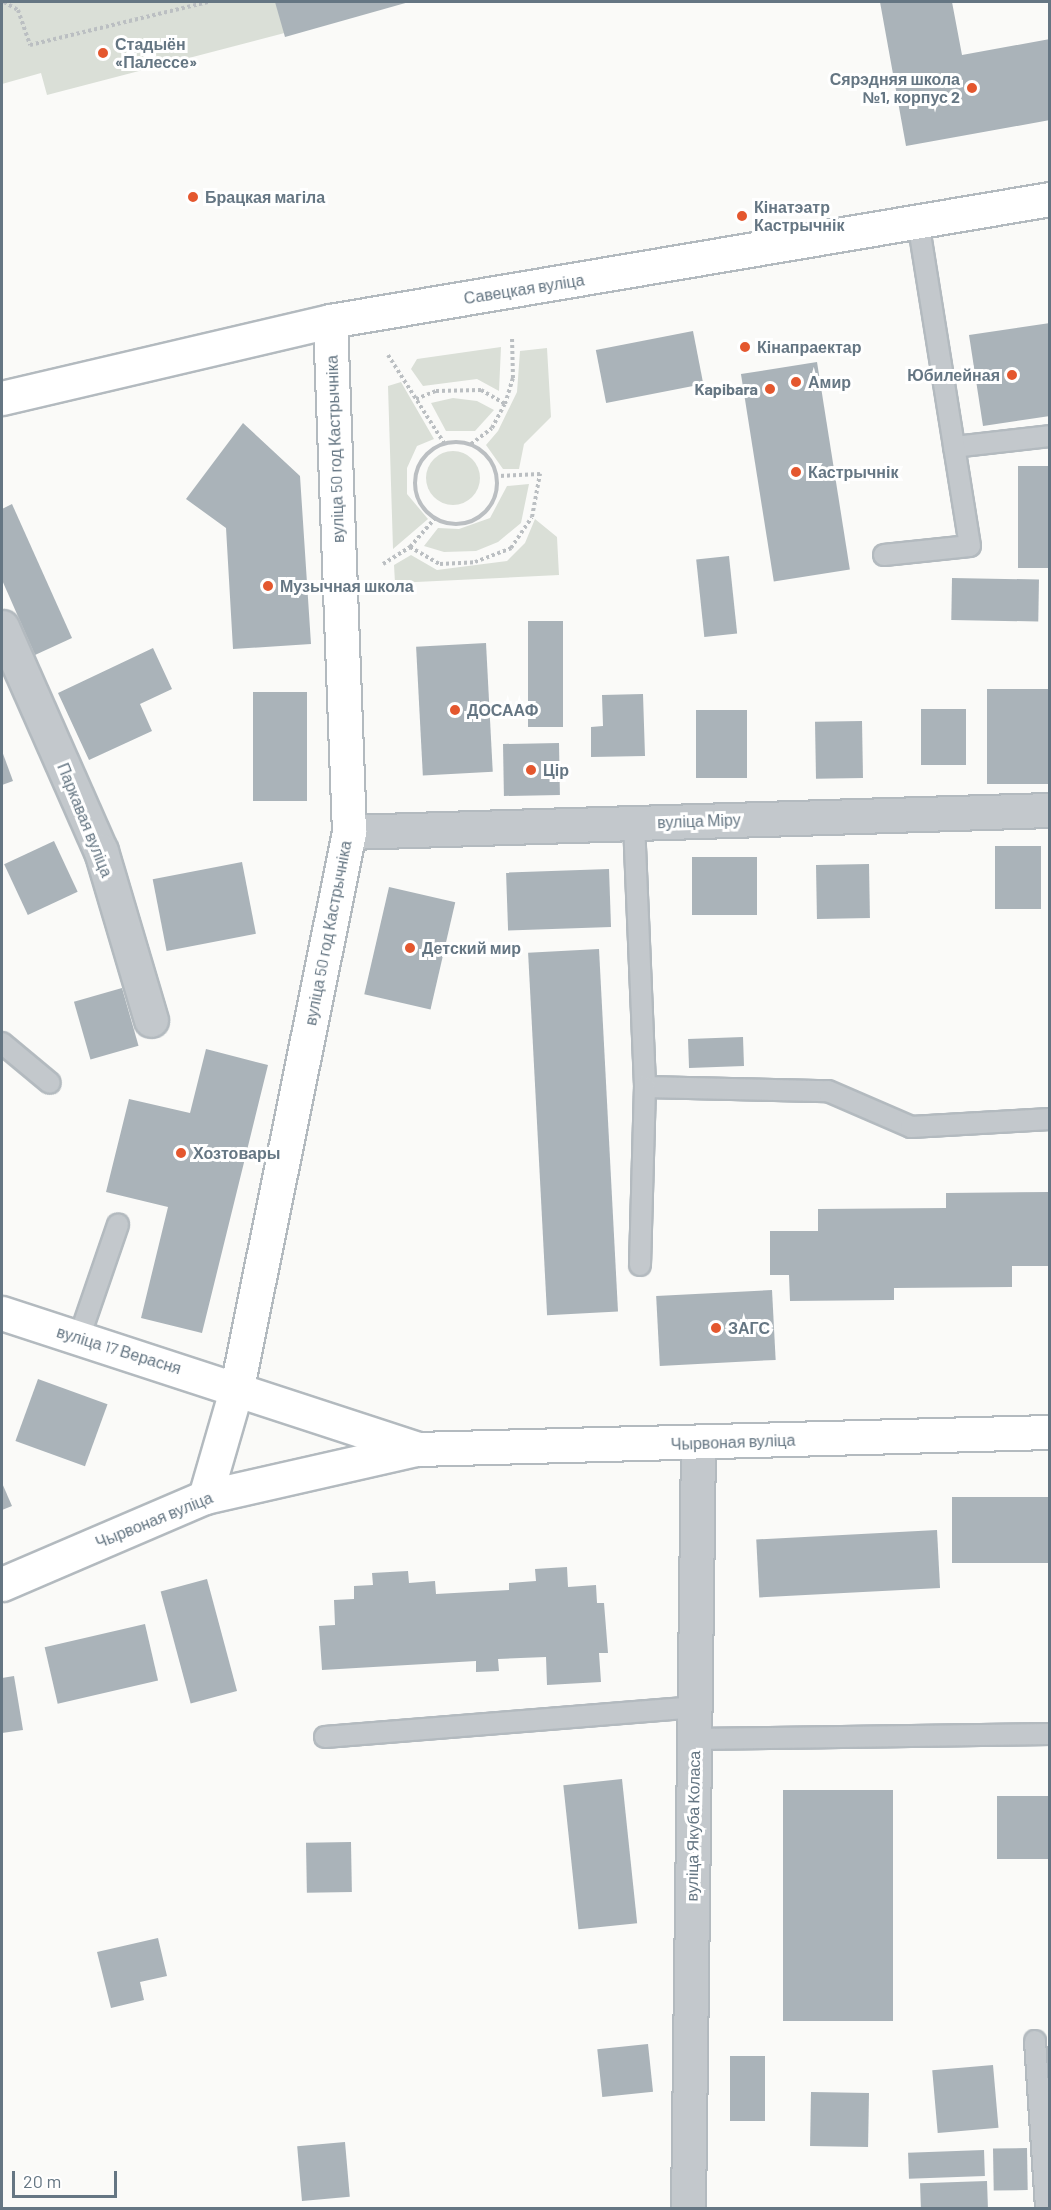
<!DOCTYPE html>
<html>
<head>
<meta charset="utf-8">
<style>
	body { margin:0 }
	#map { position:relative; width:1051px; height:2210px; overflow:hidden; background:#fafaf8; font-family:Barlow,sans-serif }
	div>[style] { position:absolute }
	.green>* { inset:0; background:#dadfd7 }
	.round { border-radius:50% }
	.building>* { inset:0; background:#aab3b9; transform-origin:0 0 }
	.path>* { height:4px; margin-top:-2px; transform-origin:0; background:repeating-linear-gradient(90deg,#bbbfc2 0 3px,transparent 0 6px) }
	.path>.ring { margin:-2px; padding:0; box-sizing:content-box; background:none; border:4px solid #bbbfc2; border-radius:50% }
	.roads { filter:drop-shadow(2px 0 #b3babf) drop-shadow(-2px 0 #b3babf) drop-shadow(0 2px #b3babf) drop-shadow(0 -2px #b3babf) }
	.lane>* { height:20px; margin:-10px; padding:0 10px; transform-origin:10px; border-radius:10px; background:#c3c8cc }
	.street>* { height:33px; margin:-16.5px; padding:0 16.5px; transform-origin:16.5px; border-radius:16.5px; background:#c3c8cc }
	.secondary>* { height:33px; margin:-16.5px; padding:0 16.5px; transform-origin:16.5px; border-radius:16.5px; background:#fff }
	.dots>* { width:16px; height:16px; translate:-50% -50%; box-sizing:border-box; border:3px solid #fff; border-radius:50% }
	span { translate:-50% -50%; white-space:nowrap; text-align:center; line-height:1.15; -webkit-text-stroke:6px #fff; paint-order:stroke }
	.poi-label { font-size:16px; color:#657683; font-weight:700 }
	.left { translate:0 -50%; text-align:left }
	.right { translate:-100% -50%; text-align:right }
	.street-label { font-size:16px; color:#657683 }
	.frame { position:absolute; inset:0; border:3px solid #657683; pointer-events:none }
	.scale { position:absolute; left:12px; top:2171px; width:105px; height:27px; box-sizing:border-box; border:3px solid #657683; border-top:0; padding-left:8px; font-size:18px; line-height:21px; white-space:nowrap; color:#657683; -webkit-text-stroke:4px #fff; paint-order:stroke }
</style>
</head>
<body>
<div id="map">
	<div class="green">
		<i style="clip-path:polygon(2px 2px,403px 2px,47px 95px,41px 73px,2px 84px)"></i>
		<i style="clip-path:polygon(501px 347px,499px 391px,477px 379px,423px 386px,411px 369px,417px 359px)"></i>
		<i style="clip-path:polygon(547px 348px,551px 417px,524px 444px,519px 469px,503px 469px,486px 445px,498px 431px,517px 392px,520px 351px)"></i>
		<i style="clip-path:polygon(401px 382px,434px 439px,417px 446px,407px 468px,407px 494px,428px 519px,393px 549px,388px 386px)"></i>
		<i style="clip-path:polygon(453px 398px,477px 401px,494px 410px,475px 431px,446px 431px,431px 403px)"></i>
		<i class="round" style="left:426px;top:451px;width:54px;height:54px"></i>
		<i style="clip-path:polygon(529px 484px,521px 523px,498px 542px,476px 551px,444px 552px,424px 546px,438px 528px,459px 529px,490px 518px,507px 486px)"></i>
		<i style="clip-path:polygon(535px 519px,557px 537px,559px 575px,395px 583px,394px 565px,411px 555px,437px 570px,507px 561px,525px 543px)"></i>
	</div>
	<div class="building">
		<i style="clip-path:polygon(275px 2px,409px 2px,285px 37px)"></i>
		<i style="clip-path:polygon(880px 2px,952px 2px,962px 55px,1050px 39px,1050px 120px,906px 146px)"></i>
		<i style="clip-path:polygon(1050px 323px,1050px 416px,983px 426px,969px 335px)"></i>
		<i style="left:693px;top:331px;width:54px;height:99px;rotate:79deg"></i>
		<i style="left:817px;top:362px;width:210px;height:77px;rotate:81deg"></i>
		<i style="clip-path:polygon(243px 423px,300px 476px,311px 644px,233px 649px,226px 528px,186px 499px)"></i>
		<i style="left:1018px;top:466px;width:32px;height:102px"></i>
		<i style="clip-path:polygon(12px 504px,72px 638px,35px 655px,2px 580px,2px 509px)"></i>
		<i style="left:729px;top:556px;width:78px;height:33px;rotate:84deg"></i>
		<i style="left:952px;top:578px;width:87px;height:42px;rotate:1deg"></i>
		<i style="left:528px;top:621px;width:35px;height:106px"></i>
		<i style="left:486px;top:643px;width:129px;height:70px;rotate:87deg"></i>
		<i style="clip-path:polygon(153px 648px,172px 689px,140px 704px,152px 731px,89px 760px,58px 693px)"></i>
		<i style="left:1050px;top:689px;width:95px;height:63px;rotate:90deg"></i>
		<i style="left:253px;top:692px;width:54px;height:109px"></i>
		<i style="clip-path:polygon(643px 694px,645px 756px,591px 757px,591px 727px,603px 726px,602px 695px)"></i>
		<i style="left:921px;top:709px;width:45px;height:56px"></i>
		<i style="left:696px;top:710px;width:51px;height:68px"></i>
		<i style="left:862px;top:721px;width:57px;height:47px;rotate:89deg"></i>
		<i style="left:559px;top:743px;width:52px;height:56px;rotate:89deg"></i>
		<i style="clip-path:polygon(2px 751px,13px 781px,2px 785px)"></i>
		<i style="left:54px;top:841px;width:56px;height:55px;rotate:65deg"></i>
		<i style="left:995px;top:846px;width:46px;height:63px"></i>
		<i style="left:757px;top:857px;width:58px;height:65px;rotate:90deg"></i>
		<i style="left:242px;top:862px;width:73px;height:91px;rotate:79deg"></i>
		<i style="left:869px;top:864px;width:54px;height:53px;rotate:89deg"></i>
		<i style="left:609px;top:869px;width:58px;height:103px;rotate:88deg"></i>
		<i style="left:389px;top:887px;width:68px;height:110px;rotate:13deg"></i>
		<i style="left:599px;top:949px;width:363px;height:71px;rotate:87deg"></i>
		<i style="left:122px;top:988px;width:60px;height:50px;rotate:74deg"></i>
		<i style="left:743px;top:1037px;width:29px;height:55px;rotate:88deg"></i>
		<i style="clip-path:polygon(206px 1049px,268px 1065px,202px 1333px,141px 1318px,168px 1207px,106px 1192px,129px 1099px,190px 1113px)"></i>
		<i style="clip-path:polygon(1050px 1192px,1050px 1266px,1012px 1266px,1012px 1287px,894px 1288px,894px 1300px,790px 1301px,789px 1275px,770px 1275px,770px 1231px,818px 1231px,818px 1209px,946px 1208px,946px 1193px)"></i>
		<i style="left:772px;top:1290px;width:70px;height:116px;rotate:87deg"></i>
		<i style="left:38px;top:1379px;width:74px;height:66px;rotate:20deg"></i>
		<i style="clip-path:polygon(2px 1483px,12px 1506px,2px 1510px)"></i>
		<i style="left:1050px;top:1497px;width:66px;height:98px;rotate:90deg"></i>
		<i style="left:937px;top:1530px;width:58px;height:181px;rotate:87deg"></i>
		<i style="clip-path:polygon(567px 1567px,568px 1587px,596px 1585px,597px 1603px,604px 1603px,608px 1653px,599px 1653px,601px 1682px,547px 1685px,546px 1657px,498px 1659px,499px 1671px,476px 1672px,476px 1661px,322px 1670px,319px 1626px,335px 1625px,334px 1600px,354px 1599px,354px 1586px,373px 1585px,372px 1573px,408px 1571px,409px 1583px,435px 1581px,436px 1594px,509px 1590px,509px 1583px,536px 1581px,535px 1569px)"></i>
		<i style="left:207px;top:1579px;width:116px;height:48px;rotate:75deg"></i>
		<i style="left:145px;top:1624px;width:58px;height:103px;rotate:77deg"></i>
		<i style="clip-path:polygon(14px 1676px,23px 1730px,2px 1733px,2px 1678px)"></i>
		<i style="left:622px;top:1779px;width:145px;height:59px;rotate:84deg"></i>
		<i style="left:783px;top:1790px;width:110px;height:231px"></i>
		<i style="left:997px;top:1796px;width:53px;height:63px"></i>
		<i style="left:351px;top:1842px;width:50px;height:45px;rotate:89deg"></i>
		<i style="clip-path:polygon(158px 1938px,167px 1976px,140px 1982px,144px 2000px,111px 2008px,97px 1952px)"></i>
		<i style="left:648px;top:2044px;width:48px;height:51px;rotate:84deg"></i>
		<i style="left:730px;top:2056px;width:35px;height:65px"></i>
		<i style="left:993px;top:2065px;width:63px;height:61px;rotate:85deg"></i>
		<i style="left:869px;top:2093px;width:54px;height:58px;rotate:91deg"></i>
		<i style="left:345px;top:2142px;width:55px;height:48px;rotate:85deg"></i>
		<i style="left:1027px;top:2148px;width:42px;height:34px;rotate:89deg"></i>
		<i style="left:984px;top:2150px;width:26px;height:76px;rotate:88deg"></i>
		<i style="left:987px;top:2181px;width:27px;height:67px;rotate:88deg"></i>
	</div>
	<div class="path">
		<i style="left:4px;top:2px;width:16px;rotate:30deg"></i>
		<i style="left:18px;top:10px;width:37px;rotate:71deg"></i>
		<i style="left:30px;top:45px;width:183px;rotate:-13.6deg"></i>
		<i style="left:388px;top:355px;width:104px;rotate:57.5deg"></i>
		<i style="left:416px;top:399px;width:22px;rotate:-22deg"></i>
		<i style="left:436px;top:391px;width:45px;rotate:-1.3deg"></i>
		<i style="left:481px;top:390px;width:28px;rotate:30deg"></i>
		<i class="ring" style="left:415px;top:442px;width:78px;height:78px"></i>
		<i style="left:471px;top:444px;width:26px;rotate:-37deg"></i>
		<i style="left:492px;top:428px;width:27px;rotate:-62deg"></i>
		<i style="left:505px;top:404px;width:27px;rotate:-73deg"></i>
		<i style="left:513px;top:378px;width:42px;rotate:-91.4deg"></i>
		<i style="left:410px;top:547px;width:34px;rotate:30deg"></i>
		<i style="left:440px;top:564px;width:35px;rotate:-3deg"></i>
		<i style="left:475px;top:562px;width:39px;rotate:-21deg"></i>
		<i style="left:511px;top:548px;width:37px;rotate:-56deg"></i>
		<i style="left:532px;top:517px;width:44px;rotate:-79.5deg"></i>
		<i style="left:540px;top:474px;width:42px;rotate:177.3deg"></i>
		<i style="left:383px;top:564px;width:32px;rotate:-32deg"></i>
		<i style="left:410px;top:547px;width:38px;rotate:-49deg"></i>
	</div>
	<div class="roads">
		<div class="lane">
			<i style="left:954px;top:447px;width:97px;rotate:-6.5deg"></i>
			<i style="left:884px;top:555px;width:86px;rotate:-6deg"></i>
			<i style="left:970px;top:546px;width:328px;rotate:-99.1deg"></i>
			<i style="left:634px;top:823px;width:264px;rotate:87.6deg"></i>
			<i style="left:645px;top:1087px;width:183px;rotate:1.3deg"></i>
			<i style="left:828px;top:1091px;width:90px;rotate:23.4deg"></i>
			<i style="left:911px;top:1127px;width:139px;rotate:-3.3deg"></i>
			<i style="left:2px;top:1043px;width:62px;rotate:39.8deg"></i>
			<i style="left:640px;top:1265px;width:178px;rotate:-88.4deg"></i>
			<i style="left:79px;top:1338px;width:120px;rotate:-71deg"></i>
			<i style="left:325px;top:1737px;width:370px;rotate:-4.6deg"></i>
			<i style="left:694px;top:1739px;width:356px;rotate:-0.8deg"></i>
			<i style="left:1035px;top:2041px;width:167px;rotate:86.2deg"></i>
		</div>
		<div class="street">
			<i style="left:2px;top:627px;width:245px;rotate:66.2deg"></i>
			<i style="left:101px;top:851px;width:176px;rotate:73.5deg"></i>
			<i style="left:349px;top:832px;width:701px;rotate:-1.8deg"></i>
			<i style="left:688px;top:2208px;width:765px;rotate:-89.25deg"></i>
		</div>
		<div class="secondary">
			<i style="left:2px;top:398px;width:337px;rotate:-13.2deg"></i>
			<i style="left:330px;top:321px;width:730px;rotate:-9.62deg"></i>
			<i style="left:2px;top:1313px;width:437px;rotate:18.1deg"></i>
			<i style="left:205px;top:1497px;width:115px;rotate:-73.8deg"></i>
			<i style="left:237px;top:1387px;width:566px;rotate:-78.59deg"></i>
			<i style="left:349px;top:832px;width:511px;rotate:-92.13deg"></i>
			<i style="left:2px;top:1584px;width:221px;rotate:-23.2deg"></i>
			<i style="left:205px;top:1497px;width:217px;rotate:-12.8deg"></i>
			<i style="left:417px;top:1449px;width:633px;rotate:-1.54deg"></i>
		</div>
	</div>
	<div class="dots">
		<i style="left:103px;top:53px;background:#e4572e"></i>
		<i style="left:972px;top:88px;background:#e4572e"></i>
		<i style="left:193px;top:197px;background:#e4572e"></i>
		<i style="left:742px;top:216px;background:#e4572e"></i>
		<i style="left:745px;top:347px;background:#e4572e"></i>
		<i style="left:1012px;top:375px;background:#e4572e"></i>
		<i style="left:796px;top:382px;background:#e4572e"></i>
		<i style="left:770px;top:389px;background:#e4572e"></i>
		<i style="left:796px;top:472px;background:#e4572e"></i>
		<i style="left:268px;top:586px;background:#e4572e"></i>
		<i style="left:455px;top:710px;background:#e4572e"></i>
		<i style="left:531px;top:770px;background:#e4572e"></i>
		<i style="left:410px;top:948px;background:#e4572e"></i>
		<i style="left:181px;top:1153px;background:#e4572e"></i>
		<i style="left:716px;top:1328px;background:#e4572e"></i>
	</div>
	<div class="poi-label">
		<span class="left" style="left:115px;top:53px">Стадыён<br>«Палессе»</span>
		<span class="right" style="left:960px;top:88px">Сярэдняя школа<br>№1, корпус 2</span>
		<span class="left" style="left:205px;top:197px">Брацкая магіла</span>
		<span class="left" style="left:754px;top:216px">Кінатэатр<br>Кастрычнік</span>
		<span class="left" style="left:757px;top:347px">Кінапраектар</span>
		<span class="right" style="left:1000px;top:375px">Юбилейная</span>
		<span class="left" style="left:808px;top:382px">Амир</span>
		<span class="right" style="left:758px;top:389px">Kapibara</span>
		<span class="left" style="left:808px;top:472px">Кастрычнік</span>
		<span class="left" style="left:280px;top:586px">Музычная школа</span>
		<span class="left" style="left:467px;top:710px">ДОСААФ</span>
		<span class="left" style="left:543px;top:770px">Цір</span>
		<span class="left" style="left:422px;top:948px">Детский мир</span>
		<span class="left" style="left:193px;top:1153px">Хозтовары</span>
		<span class="left" style="left:728px;top:1328px">ЗАГС</span>
	</div>
	<div class="street-label">
		<span style="left:524px;top:289px;rotate:-9deg">Савецкая вуліца</span>
		<span style="left:335px;top:449px;rotate:-92deg">вуліца 50 год Кастрычніка</span>
		<span style="left:85px;top:820px;rotate:68deg">Паркавая вуліца</span>
		<span style="left:699px;top:821px;rotate:-2deg">вуліца Міру</span>
		<span style="left:328px;top:933px;rotate:-79deg">вуліца 50 год Кастрычніка</span>
		<span style="left:119px;top:1350px;rotate:17deg">вуліца 17 Верасня</span>
		<span style="left:733px;top:1442px;rotate:-2deg">Чырвоная вуліца</span>
		<span style="left:154px;top:1520px;rotate:-22deg">Чырвоная вуліца</span>
		<span style="left:693px;top:1826px;rotate:-89deg">вуліца Якуба Коласа</span>
	</div>
	<div class="frame"></div>
	<div class="scale">20 m</div>
</div>
</body>
</html>
